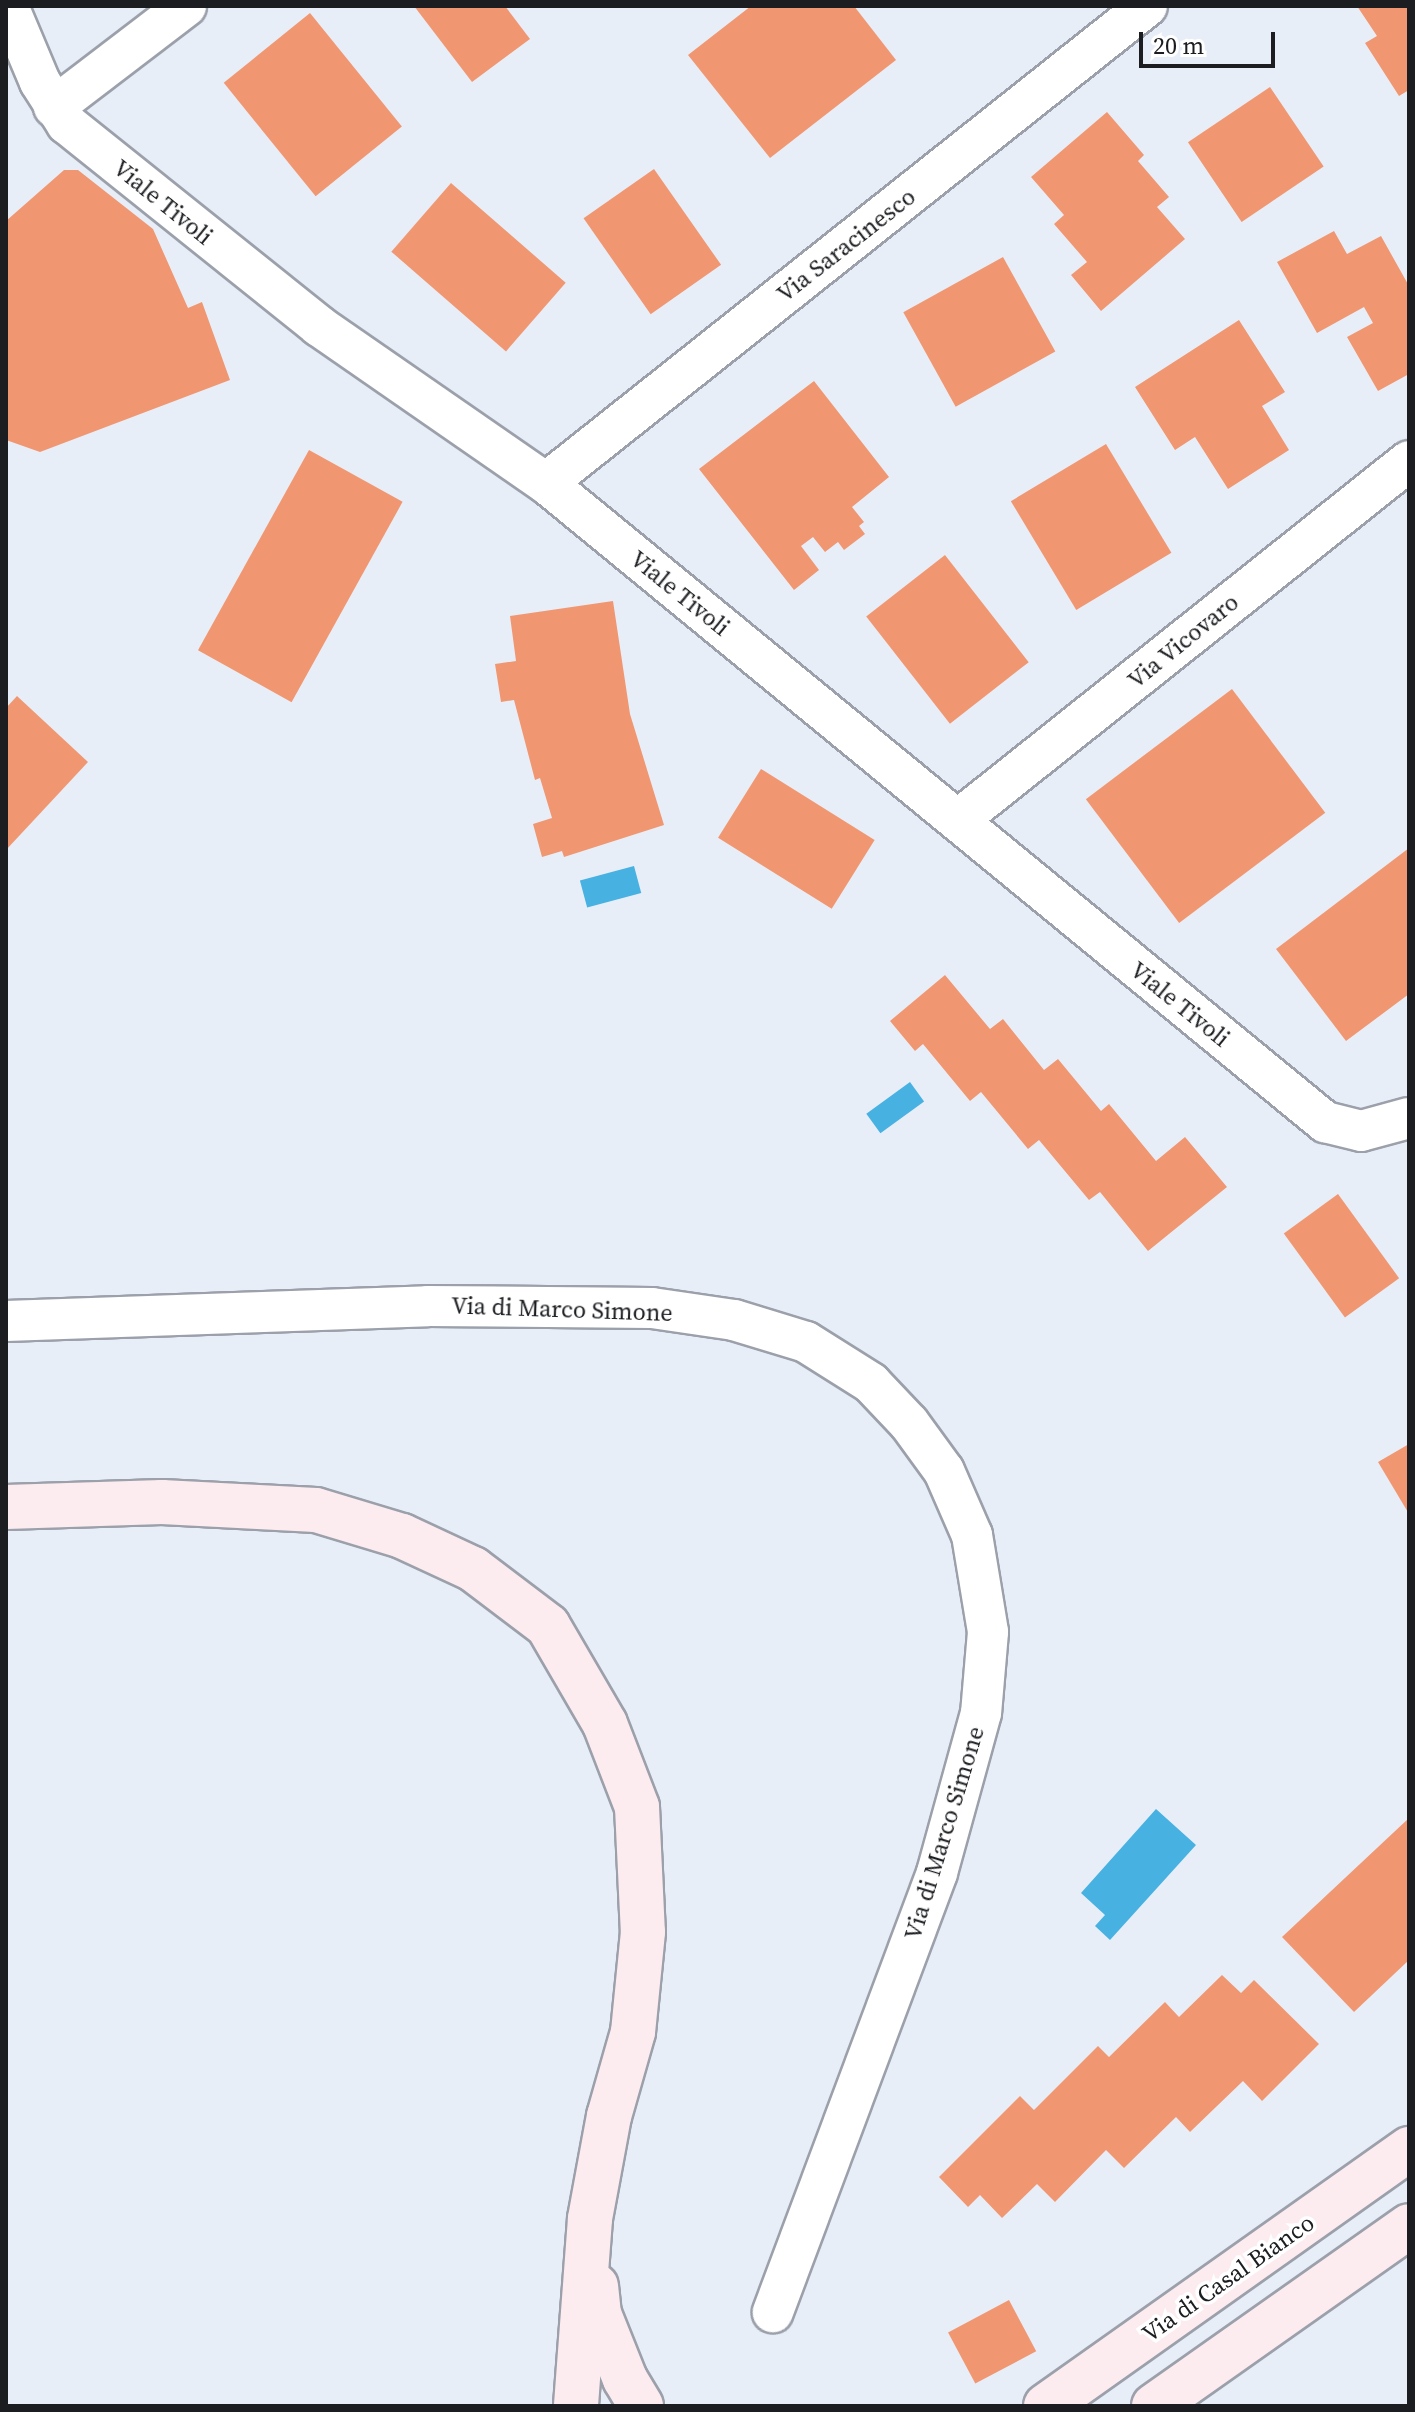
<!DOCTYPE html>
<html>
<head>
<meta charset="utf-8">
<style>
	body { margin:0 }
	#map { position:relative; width:1415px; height:2412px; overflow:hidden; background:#e8eef8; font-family:"Source Serif 4",serif }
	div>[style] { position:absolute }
	.water>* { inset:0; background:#47b1e2; transform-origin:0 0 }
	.building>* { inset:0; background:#f09772; transform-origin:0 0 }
	.roads { filter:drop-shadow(2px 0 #9ba0aa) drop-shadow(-2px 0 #9ba0aa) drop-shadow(0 2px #9ba0aa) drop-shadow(0 -2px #9ba0aa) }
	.street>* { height:40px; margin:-20px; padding:0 20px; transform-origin:20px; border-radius:20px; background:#fff }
	.secondary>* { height:44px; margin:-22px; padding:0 22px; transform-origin:22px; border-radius:22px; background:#fdecef }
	span { translate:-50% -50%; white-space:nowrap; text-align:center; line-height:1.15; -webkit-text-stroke:7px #fff; paint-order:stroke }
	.street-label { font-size:24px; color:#1b1d20 }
	.frame { position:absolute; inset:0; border:8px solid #1b1d20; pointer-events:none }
	.scale { position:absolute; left:1139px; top:32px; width:136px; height:36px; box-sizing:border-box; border:4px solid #1b1d20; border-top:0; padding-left:10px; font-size:24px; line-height:28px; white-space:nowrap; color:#1b1d20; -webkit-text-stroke:6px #fff; paint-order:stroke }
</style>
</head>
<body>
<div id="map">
	<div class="water">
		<i style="left:634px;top:866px;width:28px;height:56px;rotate:75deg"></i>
		<i style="left:910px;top:1082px;width:24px;height:54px;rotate:54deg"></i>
		<i style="clip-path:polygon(1156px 1809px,1196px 1845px,1110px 1940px,1095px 1926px,1105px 1915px,1081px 1893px)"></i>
	</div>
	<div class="building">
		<i style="clip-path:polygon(414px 6px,505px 6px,530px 39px,472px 82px)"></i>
		<i style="clip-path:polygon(751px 6px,854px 6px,896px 60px,770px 158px,688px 55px)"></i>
		<i style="clip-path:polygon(1357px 6px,1409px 6px,1409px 90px,1399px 96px,1365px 43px,1377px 36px)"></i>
		<i style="left:310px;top:13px;width:146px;height:111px;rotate:51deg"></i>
		<i style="left:1270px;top:87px;width:96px;height:99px;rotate:56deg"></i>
		<i style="clip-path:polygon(1107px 112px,1144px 155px,1138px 161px,1169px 197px,1157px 207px,1185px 239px,1101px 311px,1071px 275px,1087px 262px,1054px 224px,1064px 215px,1031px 177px)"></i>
		<i style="left:654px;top:169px;width:117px;height:86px;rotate:55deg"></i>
		<i style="clip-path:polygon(64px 170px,78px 170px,153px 229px,188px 308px,202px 302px,230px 380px,40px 452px,6px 440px,6px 221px)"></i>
		<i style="left:451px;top:183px;width:152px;height:91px;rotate:41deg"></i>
		<i style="clip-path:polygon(1334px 231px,1347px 254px,1381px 236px,1409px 286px,1409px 374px,1378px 391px,1347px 337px,1373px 323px,1364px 307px,1317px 333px,1277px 262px)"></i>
		<i style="left:1003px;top:257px;width:108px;height:114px;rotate:61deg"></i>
		<i style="clip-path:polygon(1239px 320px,1285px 392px,1262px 406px,1289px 450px,1228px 489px,1195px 437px,1175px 450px,1135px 387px)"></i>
		<i style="clip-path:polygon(814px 381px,889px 477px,852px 507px,864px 522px,859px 526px,865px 534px,844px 550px,838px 542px,825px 552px,813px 537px,801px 546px,819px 570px,794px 590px,699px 469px)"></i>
		<i style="left:1106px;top:444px;width:127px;height:111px;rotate:59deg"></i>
		<i style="left:309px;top:450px;width:107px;height:229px;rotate:29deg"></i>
		<i style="left:945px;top:555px;width:136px;height:100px;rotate:52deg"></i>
		<i style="clip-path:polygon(613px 601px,630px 714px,664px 825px,564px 857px,562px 851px,542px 857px,533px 824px,552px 818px,540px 778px,535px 780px,514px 700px,501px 702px,495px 664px,516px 661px,510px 616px)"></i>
		<i style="left:1232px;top:689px;width:155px;height:183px;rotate:53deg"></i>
		<i style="clip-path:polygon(17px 696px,88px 762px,6px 850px,6px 708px)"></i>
		<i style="left:761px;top:769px;width:134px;height:81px;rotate:32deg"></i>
		<i style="clip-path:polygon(1409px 848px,1409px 994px,1346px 1041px,1276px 949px)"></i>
		<i style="clip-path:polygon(945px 975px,990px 1029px,1003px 1019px,1044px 1070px,1058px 1059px,1101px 1111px,1109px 1104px,1156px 1161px,1185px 1137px,1227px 1187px,1148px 1251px,1100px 1192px,1089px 1200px,1039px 1140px,1028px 1149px,981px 1092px,970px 1101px,923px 1044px,915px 1051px,890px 1021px)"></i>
		<i style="left:1338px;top:1194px;width:104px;height:67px;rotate:54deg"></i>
		<i style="clip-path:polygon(1409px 1444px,1409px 1514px,1378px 1462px)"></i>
		<i style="clip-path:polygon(1409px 1818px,1409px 1960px,1354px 2012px,1282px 1937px)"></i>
		<i style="clip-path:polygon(1222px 1975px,1241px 1993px,1254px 1980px,1319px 2044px,1262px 2101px,1243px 2081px,1190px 2132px,1176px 2117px,1124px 2168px,1106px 2150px,1055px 2202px,1037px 2184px,1002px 2218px,980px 2195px,968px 2207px,939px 2177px,1020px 2096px,1034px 2110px,1098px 2046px,1109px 2057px,1165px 2002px,1179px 2017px)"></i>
		<i style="left:1009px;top:2300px;width:58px;height:69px;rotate:62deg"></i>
	</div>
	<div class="roads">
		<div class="street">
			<i style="left:8px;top:6px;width:82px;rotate:67.2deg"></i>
			<i style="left:40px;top:82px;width:50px;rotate:57.3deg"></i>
			<i style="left:67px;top:124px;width:323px;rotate:38.7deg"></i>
			<i style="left:319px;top:326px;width:276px;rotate:34.7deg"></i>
			<i style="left:546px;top:483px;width:1008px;rotate:39.36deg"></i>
			<i style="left:1325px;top:1122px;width:37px;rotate:14deg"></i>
			<i style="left:1361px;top:1131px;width:50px;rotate:-15.2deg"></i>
			<i style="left:54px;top:107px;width:166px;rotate:-37.4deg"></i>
			<i style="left:546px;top:483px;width:767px;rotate:-38.44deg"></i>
			<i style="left:958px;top:820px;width:576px;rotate:-38.52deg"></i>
			<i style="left:6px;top:1321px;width:422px;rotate:-2deg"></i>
			<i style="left:428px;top:1306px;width:224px;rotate:0.5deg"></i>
			<i style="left:652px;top:1308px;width:83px;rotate:8.3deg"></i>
			<i style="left:734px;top:1320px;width:75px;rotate:17deg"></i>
			<i style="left:806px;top:1342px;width:77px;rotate:32.2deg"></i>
			<i style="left:871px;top:1383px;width:55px;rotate:46.5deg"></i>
			<i style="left:909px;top:1423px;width:59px;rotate:53.9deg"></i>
			<i style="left:944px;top:1471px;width:70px;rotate:66.4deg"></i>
			<i style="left:972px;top:1535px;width:98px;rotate:80.6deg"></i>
			<i style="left:988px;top:1632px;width:81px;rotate:94.9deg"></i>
			<i style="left:981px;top:1713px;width:166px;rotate:105.4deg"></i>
			<i style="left:937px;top:1873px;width:469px;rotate:110.5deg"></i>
		</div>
		<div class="secondary">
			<i style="left:6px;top:1507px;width:156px;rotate:-1.8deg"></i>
			<i style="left:162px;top:1502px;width:154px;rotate:3deg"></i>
			<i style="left:316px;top:1510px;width:90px;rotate:16.8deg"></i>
			<i style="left:402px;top:1536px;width:78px;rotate:24.9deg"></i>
			<i style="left:473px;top:1569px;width:94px;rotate:37.2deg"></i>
			<i style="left:548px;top:1626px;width:113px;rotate:59.8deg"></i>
			<i style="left:605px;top:1724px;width:89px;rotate:68.9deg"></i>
			<i style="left:637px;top:1807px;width:125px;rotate:87.3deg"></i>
			<i style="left:643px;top:1932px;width:100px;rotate:95.7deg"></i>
			<i style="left:633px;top:2032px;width:87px;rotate:105.9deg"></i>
			<i style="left:609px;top:2116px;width:105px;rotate:100.5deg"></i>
			<i style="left:590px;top:2219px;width:188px;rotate:94.3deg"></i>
			<i style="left:596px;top:2286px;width:28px;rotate:84deg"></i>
			<i style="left:599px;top:2314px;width:70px;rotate:68.2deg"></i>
			<i style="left:625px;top:2379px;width:31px;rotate:59deg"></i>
			<i style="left:1046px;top:2406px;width:445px;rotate:-35.3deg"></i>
			<i style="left:1154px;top:2406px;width:312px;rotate:-35.2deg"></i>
		</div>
	</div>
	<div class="street-label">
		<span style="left:163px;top:202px;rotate:39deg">Viale Tivoli</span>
		<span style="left:846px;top:245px;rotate:-38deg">Via Saracinesco</span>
		<span style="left:680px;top:593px;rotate:39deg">Viale Tivoli</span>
		<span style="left:1183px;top:641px;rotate:-39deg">Via Vicovaro</span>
		<span style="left:1180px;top:1004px;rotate:39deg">Viale Tivoli</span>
		<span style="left:562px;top:1309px;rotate:2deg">Via di Marco Simone</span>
		<span style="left:944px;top:1833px;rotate:-73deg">Via di Marco Simone</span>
		<span style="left:1228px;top:2278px;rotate:-35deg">Via di Casal Bianco</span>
	</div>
	<div class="frame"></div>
	<div class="scale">20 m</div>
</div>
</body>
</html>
